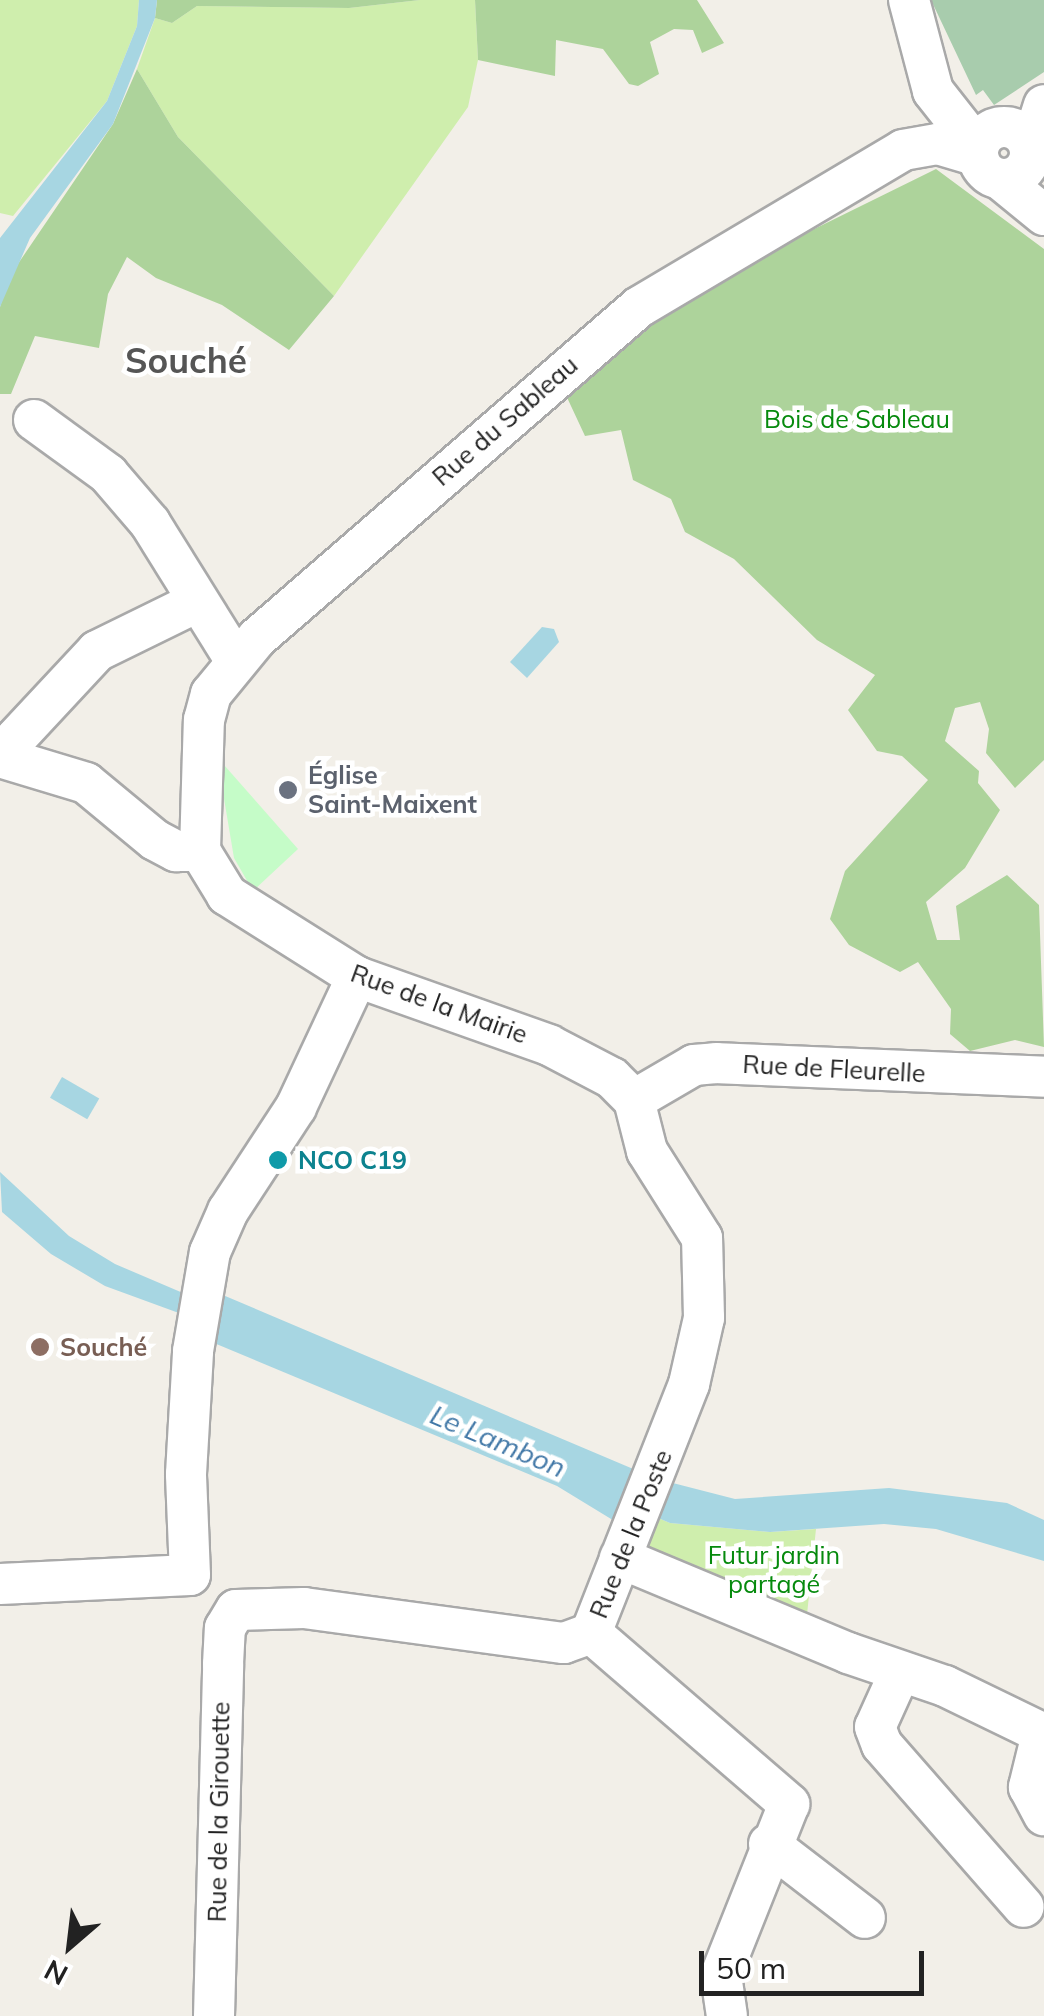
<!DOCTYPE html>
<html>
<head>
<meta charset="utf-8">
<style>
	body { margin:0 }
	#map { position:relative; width:1044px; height:2016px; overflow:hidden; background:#f2efe8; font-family:Mulish,sans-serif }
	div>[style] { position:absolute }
	.grass>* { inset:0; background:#cfeead }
	.forest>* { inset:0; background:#add39b }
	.cemetery>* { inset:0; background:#a8ccad }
	.park>* { inset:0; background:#c5fcc8 }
	.water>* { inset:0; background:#a7d6e2; transform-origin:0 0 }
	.roads { filter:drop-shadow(2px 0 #a9a9a9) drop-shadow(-2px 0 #a9a9a9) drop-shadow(0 2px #a9a9a9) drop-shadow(0 -2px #a9a9a9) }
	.minor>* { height:40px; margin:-20px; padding:0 20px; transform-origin:20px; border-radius:20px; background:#fff }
	.minor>.ring { margin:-20px; padding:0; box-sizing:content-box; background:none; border:40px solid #fff; border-radius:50% }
	.dots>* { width:28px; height:28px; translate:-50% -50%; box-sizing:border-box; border:5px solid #fff; border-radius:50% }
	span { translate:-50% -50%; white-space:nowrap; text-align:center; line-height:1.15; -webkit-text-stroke:9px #fff; paint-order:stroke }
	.park-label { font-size:25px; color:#068a0d }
	.street-label { font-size:25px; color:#222 }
	.worship-label { font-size:25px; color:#5b616d; font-weight:700 }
	.left { translate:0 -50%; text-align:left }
	.culture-label { font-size:25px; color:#0d838f; font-weight:700 }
	.education-label { font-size:25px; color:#785e54; font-weight:700 }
	.water-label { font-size:28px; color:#4278a7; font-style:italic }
	.district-label { font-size:35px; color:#555; font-weight:700 }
	.north { position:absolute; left:20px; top:1896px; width:100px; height:100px; -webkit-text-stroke:8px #fff; paint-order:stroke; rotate:208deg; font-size:28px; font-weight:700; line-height:40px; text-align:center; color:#222 }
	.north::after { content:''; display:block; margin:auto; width:35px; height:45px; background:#222; clip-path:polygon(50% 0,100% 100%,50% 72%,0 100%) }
	.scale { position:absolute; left:699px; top:1951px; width:225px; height:45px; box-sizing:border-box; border:5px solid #222; border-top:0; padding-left:12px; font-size:30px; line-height:35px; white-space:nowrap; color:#222; -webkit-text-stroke:8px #fff; paint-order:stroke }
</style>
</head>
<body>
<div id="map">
	<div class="grass">
		<i style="clip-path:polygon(0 0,139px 0,137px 26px,107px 101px,13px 216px,0 213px)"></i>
		<i style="clip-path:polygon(420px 0,475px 0,478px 60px,468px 107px,334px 296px,178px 137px,137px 69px,155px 18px,172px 23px,197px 6px,349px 8px)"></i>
		<i style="clip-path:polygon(651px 1515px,670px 1523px,770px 1532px,816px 1529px,806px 1624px,646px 1550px)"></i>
	</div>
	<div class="forest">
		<i style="clip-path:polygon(157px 0,420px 0,349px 8px,197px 6px,172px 23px,155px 18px)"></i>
		<i style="clip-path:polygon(475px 0,697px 0,724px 43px,702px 53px,693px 30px,674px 29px,650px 42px,659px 74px,638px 86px,629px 84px,603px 49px,556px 40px,555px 76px,478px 60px)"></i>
		<i style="clip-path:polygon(137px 69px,178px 137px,334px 296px,289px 350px,222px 305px,156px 278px,127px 257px,108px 294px,99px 348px,35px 336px,11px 394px,0 394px,0 307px,9px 277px,113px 124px)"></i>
		<i style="clip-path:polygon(936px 169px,1044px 249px,1044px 760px,1015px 788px,986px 753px,989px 729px,980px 702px,955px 708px,945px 741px,979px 771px,978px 783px,1000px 810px,965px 868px,926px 902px,937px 940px,960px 940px,956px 906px,1007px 875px,1039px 905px,1044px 1047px,1015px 1040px,970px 1051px,950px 1034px,951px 1009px,918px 962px,900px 972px,849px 945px,830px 919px,845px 871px,928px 780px,902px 756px,877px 751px,848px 710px,875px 675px,817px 640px,734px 559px,685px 532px,671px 499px,633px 480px,621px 430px,585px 436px,564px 391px,642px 322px,731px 270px)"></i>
	</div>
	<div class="cemetery">
		<i style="clip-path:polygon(931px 0,1044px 0,1044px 72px,994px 105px,983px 90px,976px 95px)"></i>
	</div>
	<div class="park">
		<i style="clip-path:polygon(217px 757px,298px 849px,253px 891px,234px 858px)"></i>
	</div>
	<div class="water">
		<i style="clip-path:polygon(139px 0,157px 0,155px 18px,113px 124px,30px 238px,0 307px,0 238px,107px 101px,137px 26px)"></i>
		<i style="clip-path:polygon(542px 627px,554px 629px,559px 642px,527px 678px,510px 662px)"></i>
		<i style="left:62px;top:1077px;width:43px;height:24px;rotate:30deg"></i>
		<i style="clip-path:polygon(0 1172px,69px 1236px,115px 1264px,190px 1296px,211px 1290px,638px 1471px,616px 1522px,557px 1486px,202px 1338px,187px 1316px,105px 1286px,51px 1254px,2px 1212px)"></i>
		<i style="clip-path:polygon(665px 1481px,735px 1499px,889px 1488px,1007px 1503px,1044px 1520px,1044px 1561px,936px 1529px,884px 1524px,770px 1532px,670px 1523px,651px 1515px)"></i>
	</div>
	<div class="roads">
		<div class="minor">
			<i style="left:909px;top:0;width:94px;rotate:75.2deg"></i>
			<i style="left:933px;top:91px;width:73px;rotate:51.7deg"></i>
			<i class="ring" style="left:978px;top:127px;width:12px;height:12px"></i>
			<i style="left:1030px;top:149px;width:46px;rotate:-72.3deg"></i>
			<i style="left:1000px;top:179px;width:57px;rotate:39.3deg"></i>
			<i style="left:34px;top:420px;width:92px;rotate:36.1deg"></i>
			<i style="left:108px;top:474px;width:65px;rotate:49.4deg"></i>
			<i style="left:150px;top:523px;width:163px;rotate:58.1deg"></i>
			<i style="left:0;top:757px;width:90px;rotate:16.8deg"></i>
			<i style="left:86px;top:783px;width:89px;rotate:39.6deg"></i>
			<i style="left:155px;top:840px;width:24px;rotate:28deg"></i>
			<i style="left:176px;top:851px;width:24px"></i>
			<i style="left:9px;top:758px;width:21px;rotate:-71deg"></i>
			<i style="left:16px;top:738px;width:119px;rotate:-47deg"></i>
			<i style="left:97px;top:651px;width:109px;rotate:-26.1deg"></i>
			<i style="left:634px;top:1100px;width:31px;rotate:-135deg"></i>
			<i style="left:612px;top:1078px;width:71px;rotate:-152.4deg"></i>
			<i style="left:549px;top:1045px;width:204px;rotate:-160.5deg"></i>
			<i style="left:357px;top:977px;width:154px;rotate:-147.8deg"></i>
			<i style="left:227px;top:895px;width:52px;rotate:-121.5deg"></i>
			<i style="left:200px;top:851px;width:131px;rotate:-88.3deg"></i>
			<i style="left:204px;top:720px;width:27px;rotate:-75deg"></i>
			<i style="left:211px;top:694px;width:72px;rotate:-50.6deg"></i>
			<i style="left:257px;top:638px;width:505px;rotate:-40.91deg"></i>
			<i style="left:639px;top:307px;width:307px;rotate:-30.7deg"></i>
			<i style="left:903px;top:150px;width:36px;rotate:-10deg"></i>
			<i style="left:938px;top:144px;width:42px;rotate:16.7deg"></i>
			<i style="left:634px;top:1100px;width:69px;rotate:-30.3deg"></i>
			<i style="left:694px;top:1065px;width:22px;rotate:-5deg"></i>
			<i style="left:716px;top:1063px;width:328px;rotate:2.4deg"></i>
			<i style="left:620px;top:1558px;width:247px;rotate:22.6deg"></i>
			<i style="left:848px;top:1653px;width:102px;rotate:18.8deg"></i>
			<i style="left:945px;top:1686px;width:110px;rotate:25.9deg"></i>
			<i style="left:190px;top:1575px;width:101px;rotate:-92.3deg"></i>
			<i style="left:186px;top:1474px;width:123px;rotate:-86.7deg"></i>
			<i style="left:193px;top:1351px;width:100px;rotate:-80.3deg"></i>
			<i style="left:210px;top:1252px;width:45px;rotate:-66.3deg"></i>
			<i style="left:228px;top:1211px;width:124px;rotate:-56.8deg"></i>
			<i style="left:296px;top:1107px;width:144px;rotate:-64.9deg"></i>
			<i style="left:0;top:1584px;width:190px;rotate:-2.7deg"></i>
			<i style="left:236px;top:1610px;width:68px;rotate:-1.7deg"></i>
			<i style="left:304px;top:1608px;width:262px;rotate:7.7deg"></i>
			<i style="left:564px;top:1643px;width:29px;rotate:-20deg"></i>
			<i style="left:591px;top:1633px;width:268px;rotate:-68.5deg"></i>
			<i style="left:689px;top:1384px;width:68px;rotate:-77.2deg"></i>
			<i style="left:704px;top:1318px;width:80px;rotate:-91.4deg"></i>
			<i style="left:702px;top:1238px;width:103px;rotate:-122.3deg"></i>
			<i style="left:647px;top:1151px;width:53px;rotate:-104.3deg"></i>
			<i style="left:591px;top:1633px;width:262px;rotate:40.8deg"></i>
			<i style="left:789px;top:1804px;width:184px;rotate:111.7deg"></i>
			<i style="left:721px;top:1975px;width:41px;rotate:81.7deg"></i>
			<i style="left:900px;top:1672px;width:60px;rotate:114.4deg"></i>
			<i style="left:875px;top:1727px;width:19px;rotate:69deg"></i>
			<i style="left:882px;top:1745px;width:215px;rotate:48.8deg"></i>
			<i style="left:1042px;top:1734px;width:55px;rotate:103.8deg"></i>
			<i style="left:1029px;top:1787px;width:32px;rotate:62deg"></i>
			<i style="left:769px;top:1844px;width:121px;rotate:37.6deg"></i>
			<i style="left:214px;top:2016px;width:352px;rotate:-88.5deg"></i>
			<i style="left:223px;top:1664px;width:36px;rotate:-87deg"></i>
			<i style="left:225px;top:1628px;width:21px;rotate:-59deg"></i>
		</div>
	</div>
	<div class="dots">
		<i style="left:288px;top:790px;background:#6b7280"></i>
		<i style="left:278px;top:1160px;background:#0f9aa8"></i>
		<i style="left:40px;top:1347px;background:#8d6e63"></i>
	</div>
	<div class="park-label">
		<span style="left:857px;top:419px">Bois de Sableau</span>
		<span style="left:774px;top:1570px">Futur jardin<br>partagé</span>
	</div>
	<div class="street-label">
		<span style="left:505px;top:421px;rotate:-41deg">Rue du Sableau</span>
		<span style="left:439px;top:1004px;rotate:20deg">Rue de la Mairie</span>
		<span style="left:834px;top:1069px;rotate:3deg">Rue de Fleurelle</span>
		<span style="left:631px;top:1534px;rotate:-68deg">Rue de la Poste</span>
		<span style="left:219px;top:1812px;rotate:-89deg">Rue de la Girouette</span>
	</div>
	<div class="worship-label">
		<span class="left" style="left:308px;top:790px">Église<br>Saint-Maixent</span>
	</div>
	<div class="culture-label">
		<span class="left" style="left:298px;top:1160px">NCO C19</span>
	</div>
	<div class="education-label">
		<span class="left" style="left:60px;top:1347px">Souché</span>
	</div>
	<div class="water-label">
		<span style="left:498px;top:1441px;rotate:23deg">Le Lambon</span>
	</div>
	<div class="district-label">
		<span style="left:186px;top:360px">Souché</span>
	</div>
	<div class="north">N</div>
	<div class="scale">50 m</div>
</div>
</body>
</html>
